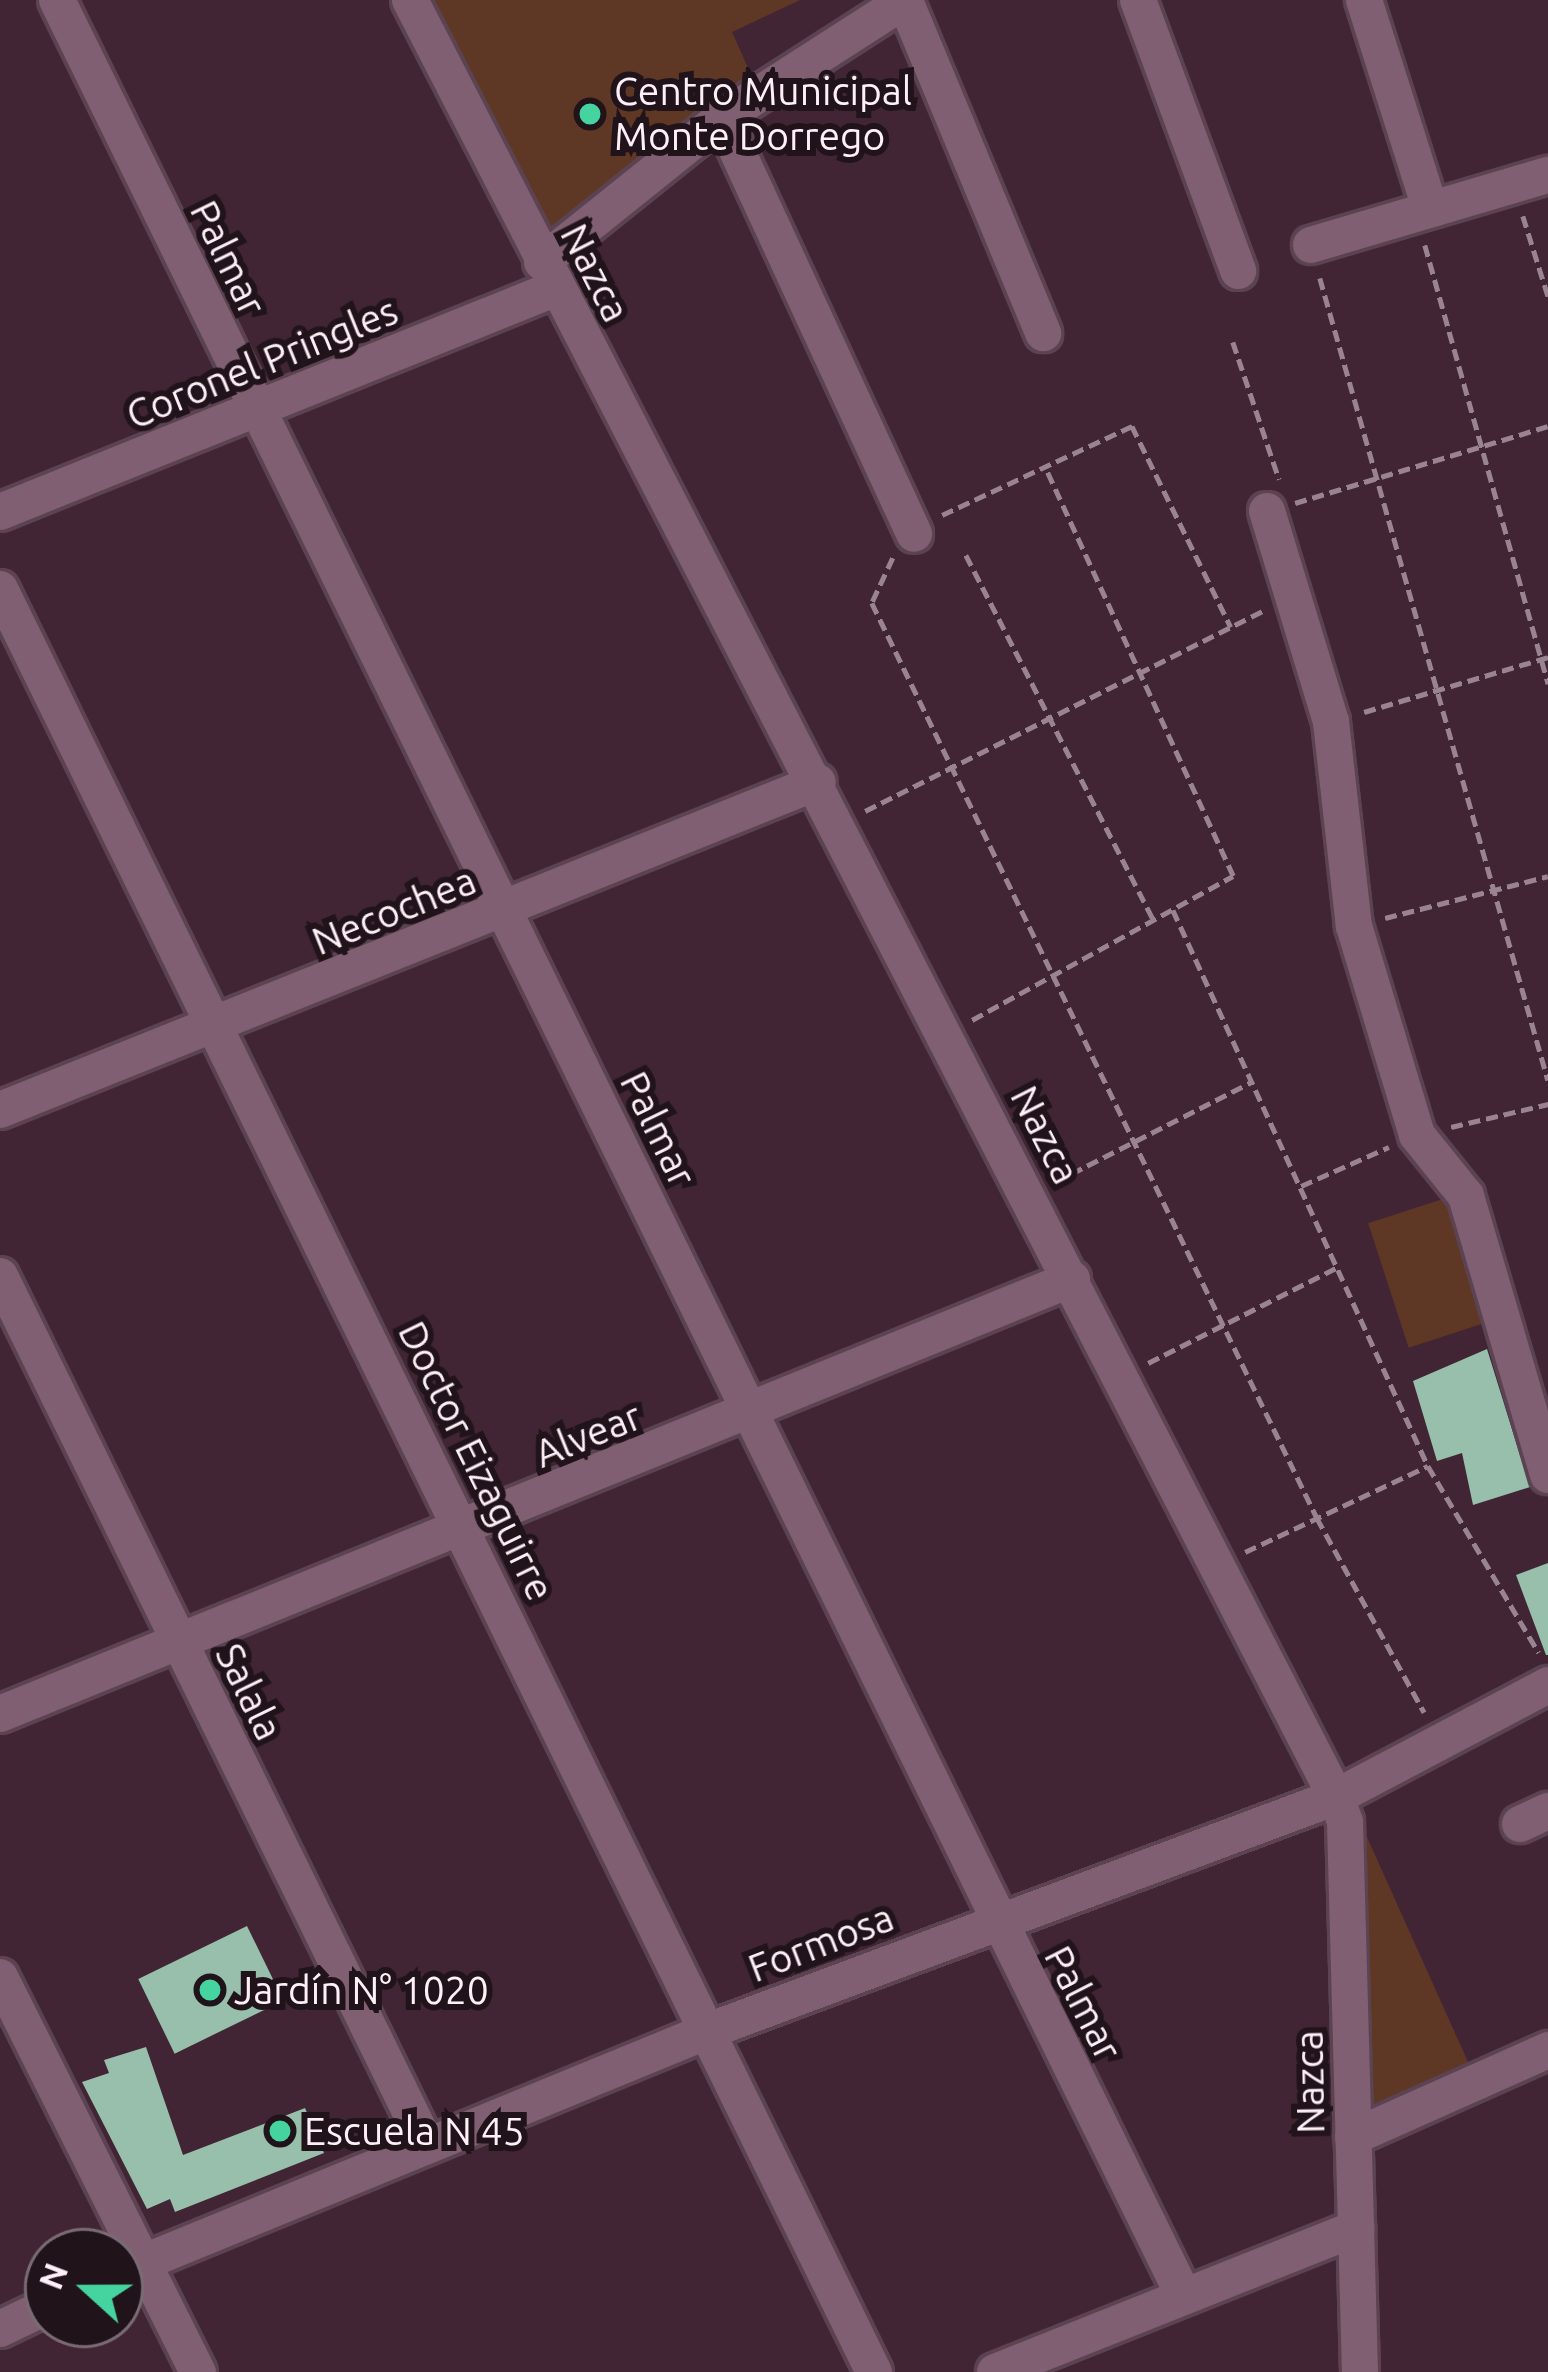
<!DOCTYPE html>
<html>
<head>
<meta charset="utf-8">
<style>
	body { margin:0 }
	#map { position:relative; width:1548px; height:2372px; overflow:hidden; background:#412535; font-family:Ubuntu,sans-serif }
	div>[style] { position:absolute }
	.green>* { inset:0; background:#5f3725; transform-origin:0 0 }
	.building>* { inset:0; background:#97bfac; transform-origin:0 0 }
	.path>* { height:4.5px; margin-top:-2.25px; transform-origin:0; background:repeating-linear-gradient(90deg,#9b8491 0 12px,transparent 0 18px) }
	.roads { filter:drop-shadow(3px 0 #5b4352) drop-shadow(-3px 0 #5b4352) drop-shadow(0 3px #5b4352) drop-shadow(0 -3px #5b4352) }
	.minor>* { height:36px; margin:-18px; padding:0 18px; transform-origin:18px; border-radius:18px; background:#805f72 }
	.dots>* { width:33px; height:33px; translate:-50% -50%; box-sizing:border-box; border:6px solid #20131a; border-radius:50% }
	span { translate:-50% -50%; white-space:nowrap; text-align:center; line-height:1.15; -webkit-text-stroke:12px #20131a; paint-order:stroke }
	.poi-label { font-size:39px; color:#ffeff8 }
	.left { translate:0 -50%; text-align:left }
	.street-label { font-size:39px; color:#ffeff8 }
	.north { position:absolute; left:24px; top:2228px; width:120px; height:120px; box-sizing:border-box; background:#20131a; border:3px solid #796b73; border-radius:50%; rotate:291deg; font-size:33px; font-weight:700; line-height:48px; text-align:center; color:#ffeff8 }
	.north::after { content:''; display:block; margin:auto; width:42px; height:54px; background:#45d49f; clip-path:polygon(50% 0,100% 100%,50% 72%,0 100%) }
</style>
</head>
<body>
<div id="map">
	<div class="green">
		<i style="clip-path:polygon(420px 0,800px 0,732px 32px,753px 79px,648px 150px,545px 242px)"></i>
		<i style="left:1449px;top:1197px;width:131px;height:85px;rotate:72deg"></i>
		<i style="clip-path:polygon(1362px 1826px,1473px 2073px,1375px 2107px,1368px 2095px)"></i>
	</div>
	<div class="building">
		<i style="clip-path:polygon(1487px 1349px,1530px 1487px,1473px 1505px,1462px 1453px,1437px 1461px,1413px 1381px)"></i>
		<i style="clip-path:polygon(1548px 1563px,1548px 1655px,1546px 1655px,1516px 1575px)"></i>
		<i style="left:247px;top:1926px;width:83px;height:121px;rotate:64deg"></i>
		<i style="clip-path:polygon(146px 2047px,183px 2155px,305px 2108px,324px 2153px,175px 2212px,170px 2199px,147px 2209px,82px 2082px,109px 2073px,104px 2060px)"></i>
	</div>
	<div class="path">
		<i style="left:1523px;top:216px;width:84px;rotate:72.6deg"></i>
		<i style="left:1425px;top:245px;width:456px;rotate:74.3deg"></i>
		<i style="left:1320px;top:278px;width:834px;rotate:74.13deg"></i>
		<i style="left:1233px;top:342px;width:145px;rotate:71.4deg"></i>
		<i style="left:1295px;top:503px;width:264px;rotate:-16.9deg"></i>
		<i style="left:942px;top:515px;width:210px;rotate:-25.1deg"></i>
		<i style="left:1132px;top:426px;width:224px;rotate:63.8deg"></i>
		<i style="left:966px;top:555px;width:411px;rotate:62.8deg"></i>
		<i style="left:893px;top:558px;width:50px;rotate:115deg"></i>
		<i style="left:872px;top:603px;width:1017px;rotate:64.06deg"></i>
		<i style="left:1317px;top:1518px;width:222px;rotate:61.1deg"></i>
		<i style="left:1364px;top:712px;width:192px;rotate:-16.6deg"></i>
		<i style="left:865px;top:811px;width:445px;rotate:-26.7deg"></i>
		<i style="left:1173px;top:910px;width:612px;rotate:65.36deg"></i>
		<i style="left:1428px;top:1466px;width:217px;rotate:59.3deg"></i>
		<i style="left:1385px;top:918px;width:168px;rotate:-14.4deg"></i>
		<i style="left:972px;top:1020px;width:298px;rotate:-28.9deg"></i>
		<i style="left:1233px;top:876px;width:449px;rotate:-114.7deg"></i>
		<i style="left:1451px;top:1127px;width:100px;rotate:-13.3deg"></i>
		<i style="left:1055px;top:1182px;width:222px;rotate:-27deg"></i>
		<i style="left:1301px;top:1186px;width:96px;rotate:-23.9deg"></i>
		<i style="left:1148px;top:1363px;width:211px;rotate:-26.8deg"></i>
		<i style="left:1245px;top:1552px;width:202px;rotate:-25.2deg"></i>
	</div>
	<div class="roads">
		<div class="minor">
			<i style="left:57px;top:0;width:2558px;rotate:63.86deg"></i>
			<i style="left:410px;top:0;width:2022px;rotate:62.74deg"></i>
			<i style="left:1336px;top:1797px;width:27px;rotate:70deg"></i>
			<i style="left:1345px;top:1822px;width:550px;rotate:88.44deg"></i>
			<i style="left:1138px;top:0;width:289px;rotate:69.7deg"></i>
			<i style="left:1364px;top:0;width:215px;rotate:72.4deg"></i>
			<i style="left:905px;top:1px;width:360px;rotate:67.4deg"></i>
			<i style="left:722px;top:118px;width:458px;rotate:65.2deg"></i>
			<i style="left:1311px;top:245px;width:247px;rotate:-16.5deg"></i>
			<i style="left:542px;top:262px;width:231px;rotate:-38.7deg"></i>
			<i style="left:722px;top:118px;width:219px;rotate:-32.7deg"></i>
			<i style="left:1267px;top:511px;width:220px;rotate:73.1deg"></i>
			<i style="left:1331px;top:722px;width:205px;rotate:83.6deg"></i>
			<i style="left:1354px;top:926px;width:218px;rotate:73.2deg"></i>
			<i style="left:1417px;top:1135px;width:78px;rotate:51.2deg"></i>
			<i style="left:1466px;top:1196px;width:291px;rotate:73.6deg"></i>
			<i style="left:0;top:512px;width:597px;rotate:-21.93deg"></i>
			<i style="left:0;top:589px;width:1986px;rotate:63.89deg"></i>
			<i style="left:0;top:1110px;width:881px;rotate:-21.85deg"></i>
			<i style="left:0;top:1276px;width:967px;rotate:63.86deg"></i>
			<i style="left:0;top:1714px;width:1157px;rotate:-22.09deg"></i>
			<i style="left:1520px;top:1824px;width:31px;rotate:-25deg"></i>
			<i style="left:0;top:1977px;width:442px;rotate:63.4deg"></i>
			<i style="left:1353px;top:2137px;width:214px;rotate:-24deg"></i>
			<i style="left:120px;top:2272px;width:635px;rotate:-22.29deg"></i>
			<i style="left:708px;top:2031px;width:670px;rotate:-20.44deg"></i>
			<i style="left:1336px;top:1797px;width:240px;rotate:-27.8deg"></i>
			<i style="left:0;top:2329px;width:53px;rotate:-25.6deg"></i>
			<i style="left:995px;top:2372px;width:389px;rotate:-21.7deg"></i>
		</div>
	</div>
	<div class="dots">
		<i style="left:590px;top:114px;background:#45d49f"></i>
		<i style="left:210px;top:1990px;background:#45d49f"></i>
		<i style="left:280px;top:2131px;background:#45d49f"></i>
	</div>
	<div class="poi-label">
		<span class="left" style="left:614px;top:114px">Centro Municipal<br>Monte Dorrego</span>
		<span class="left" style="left:234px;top:1990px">Jardín N° 1020</span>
		<span class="left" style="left:304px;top:2131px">Escuela N 45</span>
	</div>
	<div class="street-label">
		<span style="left:228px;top:258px;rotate:64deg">Palmar</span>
		<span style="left:595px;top:273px;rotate:63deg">Nazca</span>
		<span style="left:262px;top:363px;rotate:-22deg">Coronel Pringles</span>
		<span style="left:394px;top:911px;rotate:-22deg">Necochea</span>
		<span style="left:658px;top:1129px;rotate:64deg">Palmar</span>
		<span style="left:1045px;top:1135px;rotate:63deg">Nazca</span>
		<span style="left:588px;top:1435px;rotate:-22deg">Alvear</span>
		<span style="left:476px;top:1461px;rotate:64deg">Doctor Eizaguirre</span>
		<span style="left:249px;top:1692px;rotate:64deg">Salala</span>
		<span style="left:821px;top:1943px;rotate:-21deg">Formosa</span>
		<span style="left:1083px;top:2003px;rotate:63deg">Palmar</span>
		<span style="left:1310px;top:2082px;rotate:-91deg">Nazca</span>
	</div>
	<div class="north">N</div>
</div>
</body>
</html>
